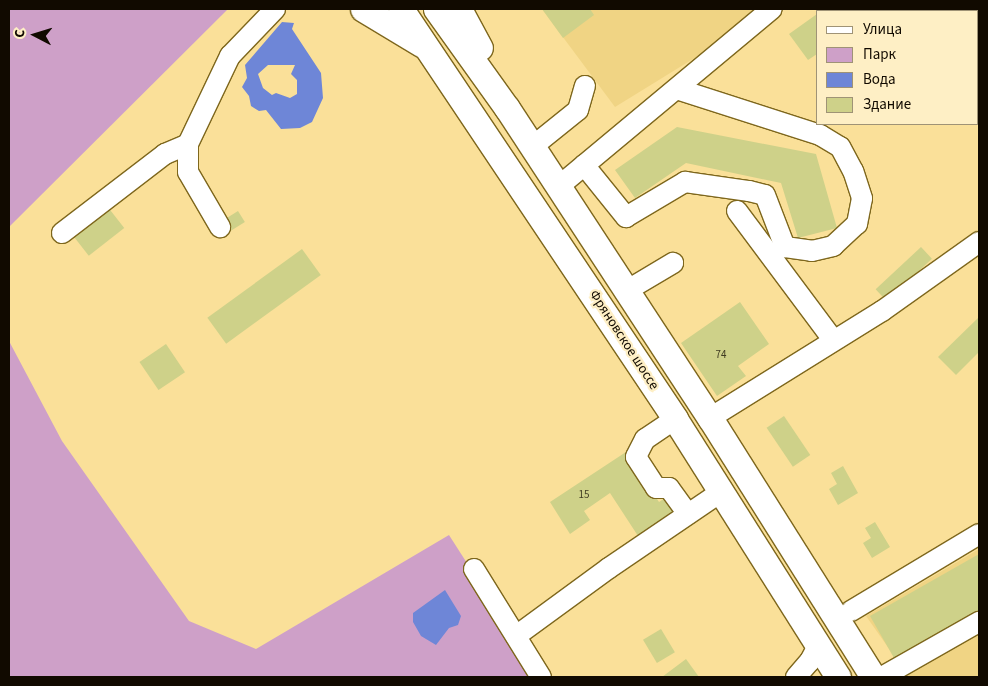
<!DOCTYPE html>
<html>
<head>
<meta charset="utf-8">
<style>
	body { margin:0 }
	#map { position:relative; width:988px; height:686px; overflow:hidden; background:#fae099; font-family:"Source Sans 3",sans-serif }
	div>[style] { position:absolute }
	.built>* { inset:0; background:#f0d484 }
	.green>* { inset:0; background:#cea0c8 }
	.water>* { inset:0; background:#6e86d7 }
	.building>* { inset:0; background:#ced189; transform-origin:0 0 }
	.roads { filter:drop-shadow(1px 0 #7e671d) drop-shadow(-1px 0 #7e671d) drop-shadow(0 1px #7e671d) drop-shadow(0 -1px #7e671d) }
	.minor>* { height:20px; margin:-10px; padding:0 10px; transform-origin:10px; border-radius:10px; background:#fff }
	.major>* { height:25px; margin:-12.5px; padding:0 12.5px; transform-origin:12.5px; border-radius:12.5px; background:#fff }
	span { translate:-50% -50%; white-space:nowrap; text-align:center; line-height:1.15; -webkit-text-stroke:4.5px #feefc5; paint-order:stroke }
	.number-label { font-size:11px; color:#403c22 }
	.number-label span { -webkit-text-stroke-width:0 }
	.street-label { font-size:14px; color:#110a00 }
	.frame { position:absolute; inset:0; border:10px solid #110a00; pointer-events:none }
	.legend { position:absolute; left:816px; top:10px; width:162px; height:115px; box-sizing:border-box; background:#feefc5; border:1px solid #9f9376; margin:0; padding:6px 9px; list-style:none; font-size:15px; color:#110a00 }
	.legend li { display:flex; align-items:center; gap:10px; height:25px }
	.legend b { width:25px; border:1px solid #9f9376 }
	.north { position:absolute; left:10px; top:10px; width:50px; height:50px; -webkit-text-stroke:4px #feefc5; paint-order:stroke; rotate:275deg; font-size:14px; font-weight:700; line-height:20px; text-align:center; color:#110a00 }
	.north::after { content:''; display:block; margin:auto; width:18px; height:22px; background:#110a00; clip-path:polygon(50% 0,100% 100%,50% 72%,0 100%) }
</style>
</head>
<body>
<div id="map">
	<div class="built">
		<i style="clip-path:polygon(542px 9px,774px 9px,615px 107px)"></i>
		<i style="clip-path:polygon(979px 549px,979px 677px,909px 677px,866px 616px)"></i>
	</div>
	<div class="green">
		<i style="clip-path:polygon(9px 9px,228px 9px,9px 227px)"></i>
		<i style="clip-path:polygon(9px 341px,62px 441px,189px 621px,256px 649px,449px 535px,540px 677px,9px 677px)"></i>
	</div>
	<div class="water">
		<i style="clip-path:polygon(evenodd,282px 22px,294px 23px,292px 29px,321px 73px,323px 98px,312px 122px,300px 128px,281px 129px,266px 110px,259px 111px,251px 106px,249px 96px,242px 87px,247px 78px,245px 65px,282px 22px,268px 65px,295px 65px,291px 74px,297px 80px,297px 94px,290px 98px,276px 93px,272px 95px,263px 88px,258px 74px,268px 65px)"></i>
		<i style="clip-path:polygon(445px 590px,461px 616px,458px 625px,449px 628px,436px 645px,421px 636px,413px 622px,413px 613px)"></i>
	</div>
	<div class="building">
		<i style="clip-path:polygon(542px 9px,590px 9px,594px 15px,563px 38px)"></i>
		<i style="clip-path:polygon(825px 9px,941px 9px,949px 10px,821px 11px)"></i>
		<i style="clip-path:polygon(817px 14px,817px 54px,808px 60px,789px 34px)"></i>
		<i style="left:977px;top:16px;width:2px;height:83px"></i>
		<i style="clip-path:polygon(677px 127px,816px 154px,837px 228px,798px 238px,781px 183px,686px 163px,635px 198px,615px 170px)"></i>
		<i style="left:107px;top:206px;width:28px;height:45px;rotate:52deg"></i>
		<i style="left:238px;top:211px;width:13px;height:17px;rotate:58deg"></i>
		<i style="left:921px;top:247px;width:16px;height:62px;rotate:47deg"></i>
		<i style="left:302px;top:249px;width:32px;height:117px;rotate:54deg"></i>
		<i style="clip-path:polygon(740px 302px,769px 344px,738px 366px,746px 376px,717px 396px,681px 343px)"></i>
		<i style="clip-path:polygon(978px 318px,979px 352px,956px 375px,938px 357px)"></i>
		<i style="left:166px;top:344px;width:34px;height:32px;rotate:56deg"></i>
		<i style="left:784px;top:416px;width:47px;height:21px;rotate:56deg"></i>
		<i style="clip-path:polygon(626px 452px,659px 502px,668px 496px,679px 513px,640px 539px,610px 493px,584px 511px,590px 520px,570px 534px,550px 502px)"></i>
		<i style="clip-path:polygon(843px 466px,858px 493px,838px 505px,829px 489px,837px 484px,831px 473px)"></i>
		<i style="clip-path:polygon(875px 522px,890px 547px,872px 558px,863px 543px,871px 538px,865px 528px)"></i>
		<i style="clip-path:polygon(979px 554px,979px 610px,894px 658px,870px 616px)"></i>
		<i style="left:661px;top:629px;width:27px;height:21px;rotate:59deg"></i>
		<i style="clip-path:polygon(686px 659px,699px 677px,662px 677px)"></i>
	</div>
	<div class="roads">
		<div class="minor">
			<i style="left:188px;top:144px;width:28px;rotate:90deg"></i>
			<i style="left:188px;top:172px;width:64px;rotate:59.8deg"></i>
			<i style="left:532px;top:147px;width:59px;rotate:-38.8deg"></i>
			<i style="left:578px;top:110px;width:25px;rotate:-74deg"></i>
			<i style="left:584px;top:165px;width:67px;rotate:51.1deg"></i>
			<i style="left:626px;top:217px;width:69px;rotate:-30.7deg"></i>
			<i style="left:685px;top:182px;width:65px;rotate:8deg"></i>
			<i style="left:749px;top:191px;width:16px;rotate:14deg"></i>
			<i style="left:765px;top:195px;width:56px;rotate:69deg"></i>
			<i style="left:785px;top:247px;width:27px;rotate:8deg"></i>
			<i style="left:812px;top:251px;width:22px;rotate:-13deg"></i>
			<i style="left:833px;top:246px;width:33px;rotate:-43deg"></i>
			<i style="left:857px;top:224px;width:26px;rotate:-79deg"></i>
			<i style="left:862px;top:198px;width:28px;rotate:-108deg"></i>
			<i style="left:853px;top:171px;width:27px;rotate:-118deg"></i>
			<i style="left:840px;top:147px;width:23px;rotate:-149deg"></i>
			<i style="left:820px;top:135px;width:150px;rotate:-162.2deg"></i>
			<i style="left:558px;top:187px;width:278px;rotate:-39.8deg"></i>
			<i style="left:737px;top:211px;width:161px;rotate:53.3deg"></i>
			<i style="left:62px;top:233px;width:130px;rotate:-37.5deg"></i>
			<i style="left:165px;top:154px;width:25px;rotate:-23deg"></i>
			<i style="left:188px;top:144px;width:98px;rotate:-64.5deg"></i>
			<i style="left:230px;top:56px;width:65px;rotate:-46.2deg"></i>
			<i style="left:626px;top:291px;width:55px;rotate:-30.8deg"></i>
			<i style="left:710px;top:418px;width:203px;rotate:-31.9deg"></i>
			<i style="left:882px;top:311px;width:119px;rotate:-35.4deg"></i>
			<i style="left:675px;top:419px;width:36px;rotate:146deg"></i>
			<i style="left:645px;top:439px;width:20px;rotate:117deg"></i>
			<i style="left:636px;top:457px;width:37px;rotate:57deg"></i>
			<i style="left:656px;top:488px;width:13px"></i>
			<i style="left:669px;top:488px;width:32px;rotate:54deg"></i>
			<i style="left:474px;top:569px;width:127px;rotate:58.2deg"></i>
			<i style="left:851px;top:611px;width:149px;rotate:-31deg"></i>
			<i style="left:516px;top:636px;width:115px;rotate:-36.2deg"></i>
			<i style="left:609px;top:568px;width:135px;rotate:-34.2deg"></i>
			<i style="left:796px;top:677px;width:21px;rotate:-49deg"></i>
			<i style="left:810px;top:661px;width:17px;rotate:-62deg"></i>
			<i style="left:882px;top:677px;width:112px;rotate:-29.6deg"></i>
		</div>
		<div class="major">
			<i style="left:363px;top:9px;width:68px;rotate:31.1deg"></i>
			<i style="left:401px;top:9px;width:493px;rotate:56.2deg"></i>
			<i style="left:675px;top:419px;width:305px;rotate:57.7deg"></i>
			<i style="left:436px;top:9px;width:122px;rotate:54.4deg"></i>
			<i style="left:507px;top:108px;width:371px;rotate:56.8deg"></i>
			<i style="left:710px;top:418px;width:306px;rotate:57.8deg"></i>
			<i style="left:459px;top:9px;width:44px;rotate:61.7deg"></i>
		</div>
	</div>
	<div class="number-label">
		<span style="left:721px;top:355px">74</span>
		<span style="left:584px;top:495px">15</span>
	</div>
	<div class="street-label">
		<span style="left:624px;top:340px;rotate:57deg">Фряновское шоссе</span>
	</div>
	<div class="frame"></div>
	<ul class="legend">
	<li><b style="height:6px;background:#fff"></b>Улица</li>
	<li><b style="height:14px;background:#cea0c8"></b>Парк</li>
	<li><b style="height:14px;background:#6e86d7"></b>Вода</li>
	<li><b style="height:14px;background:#ced189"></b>Здание</li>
	</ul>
	<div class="north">С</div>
</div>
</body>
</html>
